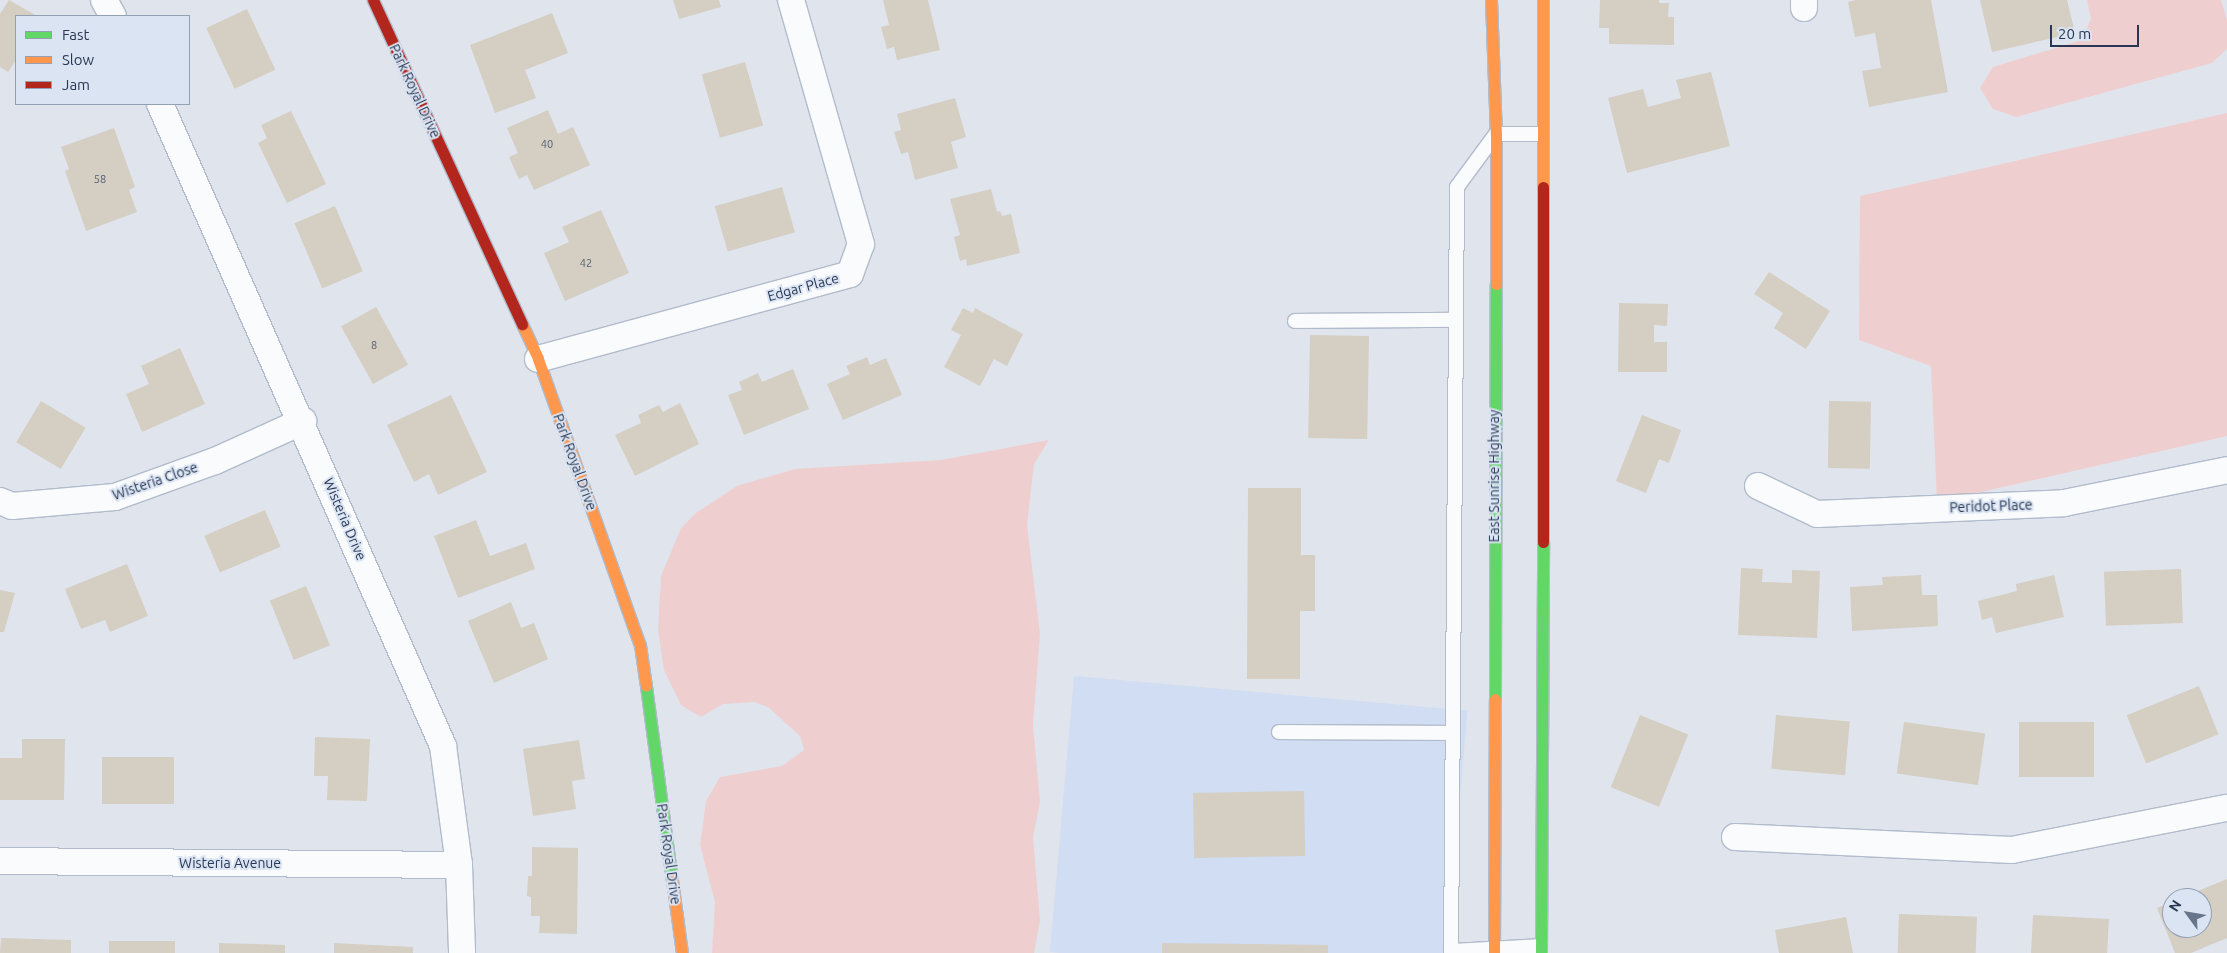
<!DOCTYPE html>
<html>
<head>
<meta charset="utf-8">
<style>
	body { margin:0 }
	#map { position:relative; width:2227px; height:953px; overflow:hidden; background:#e0e5ed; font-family:Ubuntu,sans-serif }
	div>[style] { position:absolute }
	.built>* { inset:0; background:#d1ddf2; transform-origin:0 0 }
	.green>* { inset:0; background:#efced0 }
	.building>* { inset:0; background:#d4cec3; transform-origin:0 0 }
	.roads { filter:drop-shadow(1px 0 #b1bbcb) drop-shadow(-1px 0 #b1bbcb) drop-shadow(0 1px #b1bbcb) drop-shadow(0 -1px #b1bbcb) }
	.lane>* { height:14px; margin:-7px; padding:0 7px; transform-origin:7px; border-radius:7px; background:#fafbfc }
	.street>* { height:26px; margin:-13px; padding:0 13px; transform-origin:13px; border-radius:13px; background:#fafbfc }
	.fast>* { height:11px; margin:-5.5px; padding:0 5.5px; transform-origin:5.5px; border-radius:5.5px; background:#63d668 }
	.slow>* { height:11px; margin:-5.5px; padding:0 5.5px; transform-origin:5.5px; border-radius:5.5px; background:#ff974d }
	.jam>* { height:11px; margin:-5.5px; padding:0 5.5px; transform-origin:5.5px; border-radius:5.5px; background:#b3261e }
	span { translate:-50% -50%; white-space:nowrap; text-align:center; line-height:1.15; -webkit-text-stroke:4px #dbe4f2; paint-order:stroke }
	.number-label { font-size:11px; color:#535e70 }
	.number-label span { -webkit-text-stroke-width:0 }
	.street-label { font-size:14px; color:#283854 }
	.legend { position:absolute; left:15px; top:15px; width:175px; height:90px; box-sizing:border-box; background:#dbe4f2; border:1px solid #939fb3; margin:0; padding:6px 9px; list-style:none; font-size:15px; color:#283854 }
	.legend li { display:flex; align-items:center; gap:10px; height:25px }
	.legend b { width:25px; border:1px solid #939fb3 }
	.north { position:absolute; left:2162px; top:888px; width:50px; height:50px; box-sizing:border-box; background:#dbe4f2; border:1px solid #939fb3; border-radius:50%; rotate:302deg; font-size:14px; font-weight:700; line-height:20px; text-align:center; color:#283854 }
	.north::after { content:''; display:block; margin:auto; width:18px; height:22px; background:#68758a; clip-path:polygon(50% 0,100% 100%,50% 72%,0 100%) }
	.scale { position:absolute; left:2050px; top:25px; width:89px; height:22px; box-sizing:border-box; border:2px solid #283854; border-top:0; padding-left:6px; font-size:15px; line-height:18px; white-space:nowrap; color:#283854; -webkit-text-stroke:4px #dbe4f2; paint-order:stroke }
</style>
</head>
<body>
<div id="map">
	<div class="built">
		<i style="left:1074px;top:676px;width:395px;height:277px;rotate:5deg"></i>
	</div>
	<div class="green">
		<i style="clip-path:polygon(2087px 0,2221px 0,2227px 20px,2227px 49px,2212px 63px,2016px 117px,1993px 109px,1980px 88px,1993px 67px,2082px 40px,2091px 19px)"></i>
		<i style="clip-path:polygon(2227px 113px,2227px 436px,1937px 502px,1931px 366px,1859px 340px,1860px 196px)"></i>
		<i style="clip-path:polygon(1049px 440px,1034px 464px,1027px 525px,1040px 634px,1033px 725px,1040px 802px,1033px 837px,1040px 920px,1034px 953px,712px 953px,715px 902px,700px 845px,706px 801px,720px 777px,782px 766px,804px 750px,800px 736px,768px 707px,754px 702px,723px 704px,701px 717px,681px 705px,664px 670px,658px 630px,661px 576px,681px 528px,696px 513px,737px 486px,795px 469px,941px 460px)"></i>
	</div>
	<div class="building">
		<i style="clip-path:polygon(9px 0,37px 16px,16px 16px,16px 60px,8px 72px,0 67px,0 14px)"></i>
		<i style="clip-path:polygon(673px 0,719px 0,721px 7px,679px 19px)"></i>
		<i style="clip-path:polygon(883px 0,928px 0,940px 50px,897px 60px,894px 47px,887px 49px,881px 27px,889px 25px)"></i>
		<i style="clip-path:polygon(1600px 0,1659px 0,1659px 3px,1669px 3px,1668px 17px,1674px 17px,1674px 45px,1609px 44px,1609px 28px,1599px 28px)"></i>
		<i style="clip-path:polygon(1856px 0,1931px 0,1948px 92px,1869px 107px,1862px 71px,1881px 68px,1875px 33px,1855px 37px,1848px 2px)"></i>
		<i style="clip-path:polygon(1980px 0,2067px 0,2075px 33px,1992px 52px)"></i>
		<i style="left:247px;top:9px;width:67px;height:45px;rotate:65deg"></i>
		<i style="clip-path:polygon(552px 13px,568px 53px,525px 70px,536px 98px,495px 113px,470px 45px)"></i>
		<i style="left:745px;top:62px;width:66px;height:45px;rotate:74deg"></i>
		<i style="clip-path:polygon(1711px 72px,1730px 146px,1627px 173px,1608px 98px,1643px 89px,1648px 107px,1681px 98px,1676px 80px)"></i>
		<i style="clip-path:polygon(955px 98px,966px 137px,951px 142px,958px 168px,915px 180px,908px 152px,901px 154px,894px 132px,901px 130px,897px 114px)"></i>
		<i style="clip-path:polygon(548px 110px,558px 134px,573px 127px,590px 165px,534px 190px,527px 175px,519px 179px,509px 157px,518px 153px,507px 128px)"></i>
		<i style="clip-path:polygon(291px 111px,326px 184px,287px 203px,258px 143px,267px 138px,261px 125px)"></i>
		<i style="clip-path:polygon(114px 128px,135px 187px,129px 190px,137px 212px,86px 231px,65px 171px,69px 169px,61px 147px)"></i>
		<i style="left:782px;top:187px;width:47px;height:70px;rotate:74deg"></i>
		<i style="clip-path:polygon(991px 189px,997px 212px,1000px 211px,1002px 216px,1011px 214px,1020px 253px,967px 266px,966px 259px,960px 261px,954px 237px,960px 235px,950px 199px)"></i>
		<i style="left:335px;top:206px;width:71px;height:44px;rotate:67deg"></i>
		<i style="clip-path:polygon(601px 210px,629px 273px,565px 301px,544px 253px,569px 242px,562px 227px)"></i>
		<i style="clip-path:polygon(1769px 272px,1830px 311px,1806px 349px,1774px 328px,1783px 313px,1754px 294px)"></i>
		<i style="clip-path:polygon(1619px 303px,1668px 304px,1667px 326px,1654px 325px,1654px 342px,1667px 342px,1667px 372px,1618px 372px)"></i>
		<i style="left:376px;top:307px;width:66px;height:40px;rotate:61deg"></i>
		<i style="clip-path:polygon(963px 308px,973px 313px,975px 308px,1023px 334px,1007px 366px,994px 359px,980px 386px,944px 367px,961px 335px,951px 330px)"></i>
		<i style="left:1310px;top:335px;width:59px;height:103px;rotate:1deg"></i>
		<i style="clip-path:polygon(180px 348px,205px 404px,142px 432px,126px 394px,149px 384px,141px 366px)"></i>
		<i style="clip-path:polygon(867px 357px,870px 365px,886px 358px,902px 395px,843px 420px,827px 384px,850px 374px,846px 366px)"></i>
		<i style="clip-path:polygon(793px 369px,809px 409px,744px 435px,728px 395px,742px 390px,739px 382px,758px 373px,762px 382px)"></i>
		<i style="clip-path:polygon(451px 395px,487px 472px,438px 495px,429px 474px,414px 482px,387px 425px)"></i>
		<i style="left:41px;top:401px;width:52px;height:48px;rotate:31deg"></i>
		<i style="left:1829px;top:401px;width:42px;height:67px;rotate:1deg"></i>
		<i style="clip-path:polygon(680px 403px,699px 444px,635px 476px,615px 435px,641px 423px,638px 415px,659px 405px,663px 412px)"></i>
		<i style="clip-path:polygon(1642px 415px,1681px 430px,1669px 463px,1659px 459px,1646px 493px,1616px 481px)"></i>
		<i style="clip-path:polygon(1248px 488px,1301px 488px,1301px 555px,1315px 555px,1315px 611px,1300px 611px,1300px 679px,1247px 679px)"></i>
		<i style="left:265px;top:510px;width:40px;height:66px;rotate:67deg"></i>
		<i style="clip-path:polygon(476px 520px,490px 556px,526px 543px,535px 569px,458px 598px,434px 536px)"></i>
		<i style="clip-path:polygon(127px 564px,148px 616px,110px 632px,105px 620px,81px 629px,65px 589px)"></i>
		<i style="clip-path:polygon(1741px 568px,1763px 569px,1762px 582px,1792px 583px,1792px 570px,1820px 571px,1817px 638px,1738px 635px)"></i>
		<i style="left:2181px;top:569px;width:54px;height:77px;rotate:88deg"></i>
		<i style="clip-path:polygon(1921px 575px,1922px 595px,1937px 595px,1938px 626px,1852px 631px,1850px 587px,1883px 585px,1882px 577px)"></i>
		<i style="clip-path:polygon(2054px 575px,2064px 617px,1996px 633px,1992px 617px,1982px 620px,1978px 601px,2017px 591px,2016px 584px)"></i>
		<i style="left:306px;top:586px;width:64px;height:39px;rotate:68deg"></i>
		<i style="clip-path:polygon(0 590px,15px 593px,4px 632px,0 632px)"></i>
		<i style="clip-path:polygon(511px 602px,521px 628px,534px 623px,548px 659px,494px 683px,468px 621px)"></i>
		<i style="left:2199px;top:686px;width:52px;height:78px;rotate:68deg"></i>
		<i style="left:1640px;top:715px;width:52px;height:78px;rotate:22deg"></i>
		<i style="left:1776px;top:715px;width:74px;height:54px;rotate:5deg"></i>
		<i style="left:1904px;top:722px;width:82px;height:52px;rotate:8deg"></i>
		<i style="left:2019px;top:722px;width:75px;height:55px"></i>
		<i style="clip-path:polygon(315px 737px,370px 739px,367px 801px,327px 800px,328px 776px,314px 776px)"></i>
		<i style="clip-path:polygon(22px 739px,65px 739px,64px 800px,0 800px,0 758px,22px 758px)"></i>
		<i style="clip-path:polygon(579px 740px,585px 779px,572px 781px,576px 809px,533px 816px,523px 749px)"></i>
		<i style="left:102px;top:757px;width:72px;height:47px"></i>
		<i style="left:1304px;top:791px;width:65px;height:111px;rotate:89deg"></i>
		<i style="clip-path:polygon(532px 847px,578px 848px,577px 934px,539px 933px,540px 916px,531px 916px,531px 897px,527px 896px,528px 876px,532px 876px)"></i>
		<i style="clip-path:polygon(2227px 879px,2227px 938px,2191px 953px,2175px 953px,2157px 908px,2172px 902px,2172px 928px,2202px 928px,2202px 898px,2181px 898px)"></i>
		<i style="left:1899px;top:914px;width:78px;height:39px;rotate:2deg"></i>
		<i style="left:2033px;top:915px;width:76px;height:38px;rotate:3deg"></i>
		<i style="clip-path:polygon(1846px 917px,1853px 953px,1779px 953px,1775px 930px)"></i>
		<i style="clip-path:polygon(1px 938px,71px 940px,71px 953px,0 953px)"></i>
		<i style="left:109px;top:941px;width:66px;height:12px"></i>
		<i style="clip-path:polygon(219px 943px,285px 945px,285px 953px,219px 953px)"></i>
		<i style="clip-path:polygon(334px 943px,413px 947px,413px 953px,334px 953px)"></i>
		<i style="clip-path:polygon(1162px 943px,1328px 945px,1328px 953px,1162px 953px)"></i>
	</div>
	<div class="roads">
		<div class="lane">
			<i style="left:1295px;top:321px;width:161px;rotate:-0.4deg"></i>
			<i style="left:1279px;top:732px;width:173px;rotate:0.3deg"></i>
			<i style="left:1451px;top:951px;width:89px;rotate:-3.2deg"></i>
			<i style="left:1451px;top:953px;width:766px;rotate:-89.55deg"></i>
			<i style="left:1457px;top:187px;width:66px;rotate:-53.7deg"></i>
			<i style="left:1496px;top:134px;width:46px"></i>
		</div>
		<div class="street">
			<i style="left:104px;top:0;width:18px;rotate:61deg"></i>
			<i style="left:1804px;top:8px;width:8px;rotate:-90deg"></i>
			<i style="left:160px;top:104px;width:702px;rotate:66.21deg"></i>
			<i style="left:443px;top:746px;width:120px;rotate:82.3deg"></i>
			<i style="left:459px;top:865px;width:88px;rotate:88deg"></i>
			<i style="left:538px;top:359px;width:323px;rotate:-15.2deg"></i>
			<i style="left:850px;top:274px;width:32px;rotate:-70deg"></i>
			<i style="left:861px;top:244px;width:254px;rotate:-106deg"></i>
			<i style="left:1758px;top:486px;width:65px;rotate:25.4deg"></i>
			<i style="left:1817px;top:514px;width:247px;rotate:-2.5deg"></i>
			<i style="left:2064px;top:503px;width:166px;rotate:-11.4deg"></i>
			<i style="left:0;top:501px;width:13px;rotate:23deg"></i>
			<i style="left:12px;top:506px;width:103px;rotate:-5deg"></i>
			<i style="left:115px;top:497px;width:106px;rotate:-19.8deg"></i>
			<i style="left:215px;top:461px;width:97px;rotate:-24.4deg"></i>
			<i style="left:1735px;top:837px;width:277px;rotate:2.7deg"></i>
			<i style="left:2012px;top:850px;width:219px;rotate:-11.1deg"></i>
			<i style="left:0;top:861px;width:459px;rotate:0.5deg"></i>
		</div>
		<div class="fast">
			<i style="left:646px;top:686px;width:196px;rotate:82.4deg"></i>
			<i style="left:1495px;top:699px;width:415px;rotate:-89.9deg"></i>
			<i style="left:1541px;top:953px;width:411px;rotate:-89.7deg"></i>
		</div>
		<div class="slow">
			<i style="left:1491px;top:0;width:134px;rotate:87.9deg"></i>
			<i style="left:1496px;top:134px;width:150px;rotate:90deg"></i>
			<i style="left:1543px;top:0;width:187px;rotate:90deg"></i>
			<i style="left:522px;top:324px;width:38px;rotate:65deg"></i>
			<i style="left:538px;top:359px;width:304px;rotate:70.4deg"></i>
			<i style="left:640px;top:645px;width:41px;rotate:81.7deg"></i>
			<i style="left:672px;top:880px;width:74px;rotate:82.2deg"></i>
			<i style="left:1494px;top:953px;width:254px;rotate:-89.8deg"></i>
		</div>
		<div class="jam">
			<i style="left:373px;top:0;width:357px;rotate:65.3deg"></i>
			<i style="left:1543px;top:187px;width:355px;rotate:90deg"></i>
		</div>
	</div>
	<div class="number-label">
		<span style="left:547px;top:144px">40</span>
		<span style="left:100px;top:179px">58</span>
		<span style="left:586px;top:263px">42</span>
		<span style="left:374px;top:345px">8</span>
	</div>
	<div class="street-label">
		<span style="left:415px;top:91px;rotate:65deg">Park Royal Drive</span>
		<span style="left:803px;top:287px;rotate:-15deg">Edgar Place</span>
		<span style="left:575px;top:462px;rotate:70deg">Park Royal Drive</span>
		<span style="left:1494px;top:476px;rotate:-90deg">East Sunrise Highway</span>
		<span style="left:155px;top:481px;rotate:-19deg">Wisteria Close</span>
		<span style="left:1991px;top:506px;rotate:-2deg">Peridot Place</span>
		<span style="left:345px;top:519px;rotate:67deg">Wisteria Drive</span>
		<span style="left:669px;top:854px;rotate:82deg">Park Royal Drive</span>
		<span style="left:230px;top:863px">Wisteria Avenue</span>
	</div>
	<ul class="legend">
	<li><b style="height:6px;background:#63d668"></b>Fast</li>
	<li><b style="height:6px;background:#ff974d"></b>Slow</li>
	<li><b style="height:6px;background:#b3261e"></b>Jam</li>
	</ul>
	<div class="north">N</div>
	<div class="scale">20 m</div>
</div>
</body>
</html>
